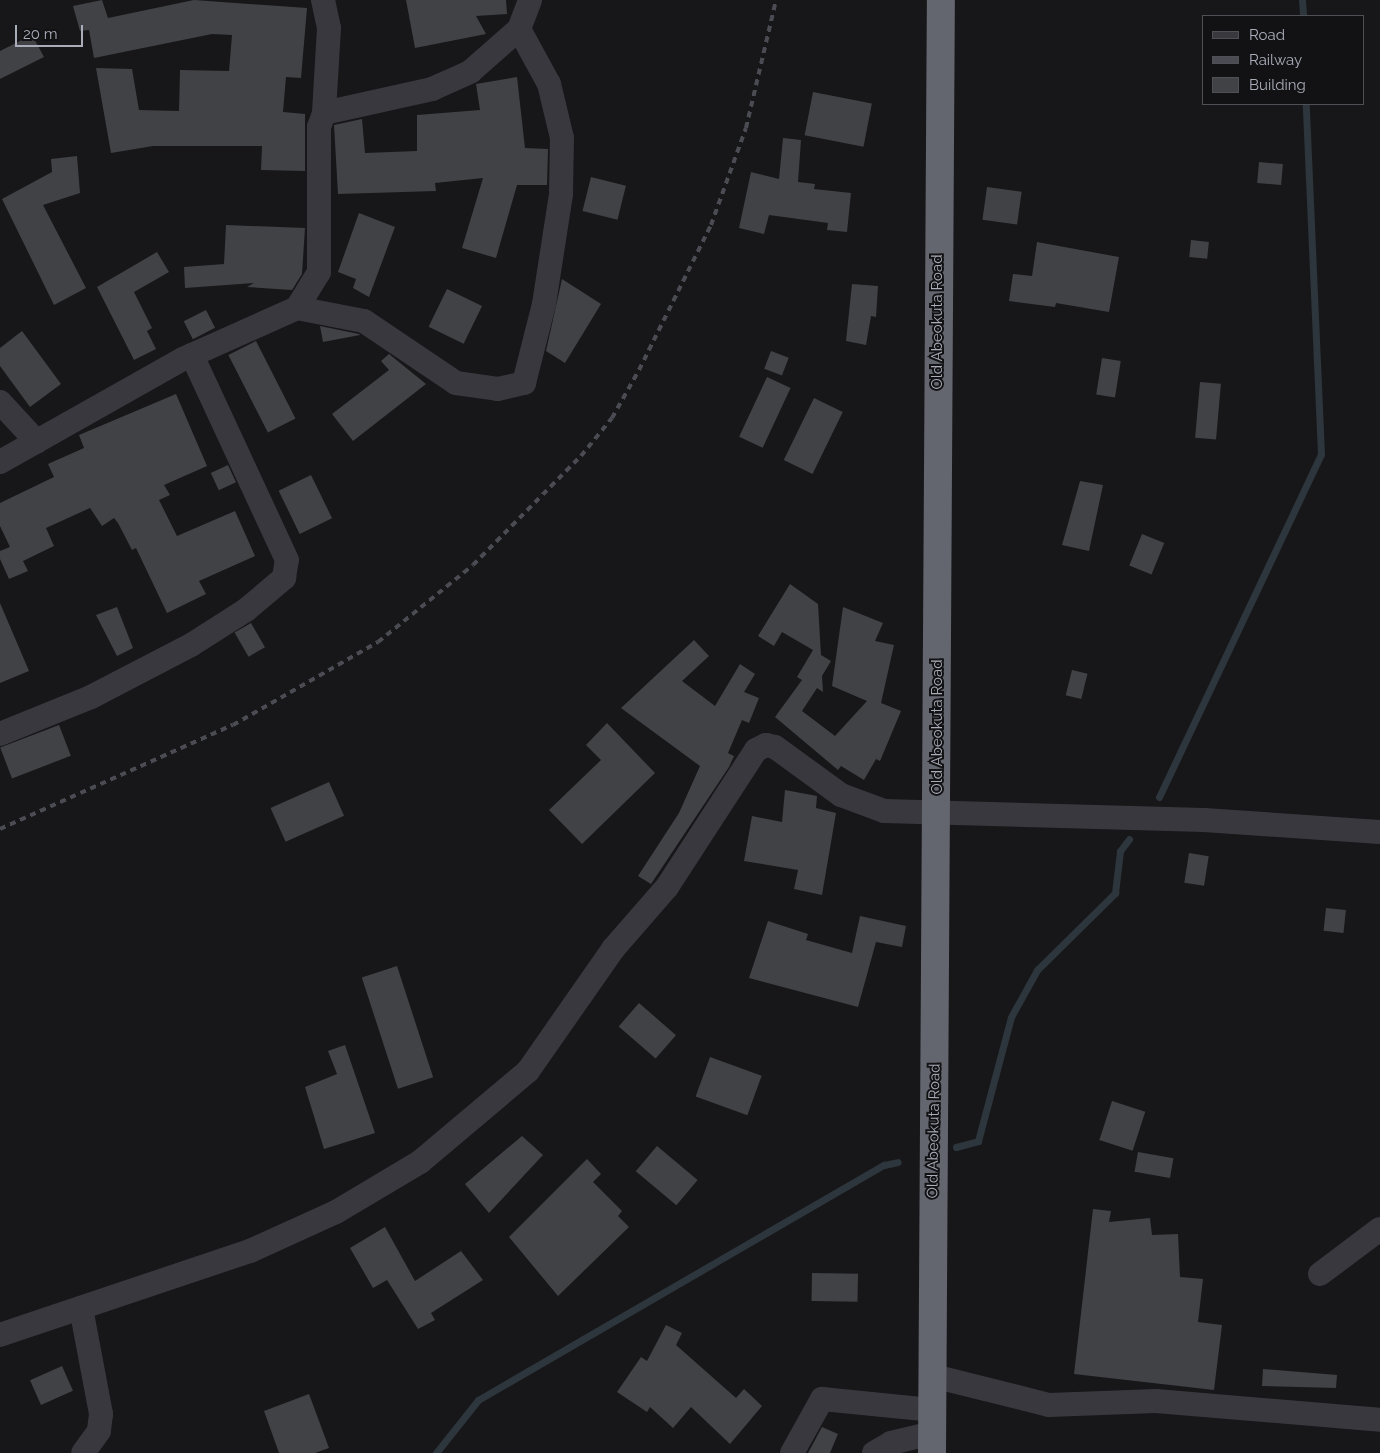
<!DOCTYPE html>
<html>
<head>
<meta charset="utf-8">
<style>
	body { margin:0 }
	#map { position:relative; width:1380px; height:1453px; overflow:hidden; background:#171719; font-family:Raleway,sans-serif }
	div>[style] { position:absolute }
	.stream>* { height:7px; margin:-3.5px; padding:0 3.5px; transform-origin:3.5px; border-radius:3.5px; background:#2d353d }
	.building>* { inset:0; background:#414246; transform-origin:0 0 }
	.minor>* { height:24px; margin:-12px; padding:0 12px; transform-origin:12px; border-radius:12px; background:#38383e }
	.highway>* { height:28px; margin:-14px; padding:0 14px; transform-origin:14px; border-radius:14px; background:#64666f }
	.rail>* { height:4px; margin-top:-2px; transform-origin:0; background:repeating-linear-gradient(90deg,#4b4c53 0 6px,transparent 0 11px) }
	span { translate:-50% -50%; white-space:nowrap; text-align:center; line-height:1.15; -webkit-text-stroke:4px #121214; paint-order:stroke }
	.street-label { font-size:15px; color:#a9adb9 }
	.legend { position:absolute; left:1202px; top:15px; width:162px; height:90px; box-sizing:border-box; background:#121214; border:1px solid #4e5056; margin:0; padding:6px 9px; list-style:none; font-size:15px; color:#a9adb9 }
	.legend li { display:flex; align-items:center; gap:10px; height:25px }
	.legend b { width:25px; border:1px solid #4e5056 }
	.scale { position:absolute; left:15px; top:25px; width:68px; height:22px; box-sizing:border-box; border:2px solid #a9adb9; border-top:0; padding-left:6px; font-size:15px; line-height:18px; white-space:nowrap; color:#a9adb9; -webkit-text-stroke:4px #121214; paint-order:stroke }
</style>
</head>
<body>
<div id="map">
	<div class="stream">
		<i style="left:1302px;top:0;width:16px;rotate:86deg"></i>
		<i style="left:1159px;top:797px;width:379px;rotate:-64.7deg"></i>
		<i style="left:1321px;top:454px;width:350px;rotate:-92.5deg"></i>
		<i style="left:956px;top:1147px;width:23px;rotate:-15deg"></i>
		<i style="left:978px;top:1141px;width:128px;rotate:-75.1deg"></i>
		<i style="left:1011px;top:1017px;width:54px;rotate:-61deg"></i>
		<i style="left:1037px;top:970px;width:110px;rotate:-44.6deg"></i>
		<i style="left:1115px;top:893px;width:42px;rotate:-83.2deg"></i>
		<i style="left:1120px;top:851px;width:15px;rotate:-53deg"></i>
		<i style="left:436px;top:1453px;width:68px;rotate:-51.6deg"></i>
		<i style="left:478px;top:1400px;width:469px;rotate:-30.1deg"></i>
		<i style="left:884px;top:1165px;width:14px;rotate:-12deg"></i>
	</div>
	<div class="building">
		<i style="clip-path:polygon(102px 0,108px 18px,194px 0,307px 8px,301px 78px,286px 77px,283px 112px,305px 114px,305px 171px,261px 170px,262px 146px,153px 146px,111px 153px,96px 68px,132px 69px,139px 110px,179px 111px,180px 70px,229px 71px,232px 35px,212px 34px,94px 58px,89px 30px,80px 31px,73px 6px)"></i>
		<i style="clip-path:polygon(406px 0,506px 0,507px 14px,476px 16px,486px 34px,415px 48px)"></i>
		<i style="clip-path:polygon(32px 35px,44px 57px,0 79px,0 51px)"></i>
		<i style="clip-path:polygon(517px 77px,525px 148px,548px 149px,547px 185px,517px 185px,496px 258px,462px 248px,483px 178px,435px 183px,436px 191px,338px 194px,334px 125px,362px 119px,365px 153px,417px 151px,417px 115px,480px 110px,476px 84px)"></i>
		<i style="left:813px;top:92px;width:60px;height:44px;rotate:11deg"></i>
		<i style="clip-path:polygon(783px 138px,801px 140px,798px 182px,815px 184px,814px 189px,851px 193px,847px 232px,827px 230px,828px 223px,769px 215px,764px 234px,739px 228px,751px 172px,779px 179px)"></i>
		<i style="clip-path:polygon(77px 156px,80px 193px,43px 205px,86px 288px,54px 305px,2px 199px,52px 172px,51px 159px)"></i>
		<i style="left:1259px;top:162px;width:24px;height:21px;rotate:5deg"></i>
		<i style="left:591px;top:177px;width:36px;height:35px;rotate:14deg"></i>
		<i style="left:987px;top:187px;width:35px;height:33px;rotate:8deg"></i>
		<i style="clip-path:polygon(359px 213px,395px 227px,369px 297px,353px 288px,356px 279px,338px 272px)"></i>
		<i style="clip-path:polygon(226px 225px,305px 228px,302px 274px,292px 290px,247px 287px,254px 283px,185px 288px,184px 267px,224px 264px)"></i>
		<i style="left:1191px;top:240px;width:18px;height:17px;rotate:6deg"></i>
		<i style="clip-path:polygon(1037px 242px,1119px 257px,1109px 312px,1056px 303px,1055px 307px,1009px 301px,1013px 274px,1032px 276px)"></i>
		<i style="clip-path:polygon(157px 252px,169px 272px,134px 292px,152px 328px,147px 331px,156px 349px,134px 360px,97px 287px)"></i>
		<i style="clip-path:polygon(562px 279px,601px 304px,565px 363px,546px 351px)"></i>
		<i style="clip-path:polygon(852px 284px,878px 286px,876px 317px,871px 316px,866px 345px,846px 341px)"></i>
		<i style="left:447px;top:289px;width:39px;height:42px;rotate:26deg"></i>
		<i style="left:206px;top:310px;width:20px;height:25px;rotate:63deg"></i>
		<i style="clip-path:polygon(320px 326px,359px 334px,360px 335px,323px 342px)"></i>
		<i style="clip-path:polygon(22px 331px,61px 384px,30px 407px,0 366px,0 348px)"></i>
		<i style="left:256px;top:341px;width:87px;height:31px;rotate:63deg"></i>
		<i style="left:771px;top:351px;width:19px;height:19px;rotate:21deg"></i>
		<i style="clip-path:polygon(389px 354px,426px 384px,353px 441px,332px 414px,389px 370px,381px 361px)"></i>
		<i style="left:1102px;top:358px;width:19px;height:37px;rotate:9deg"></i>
		<i style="left:767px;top:377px;width:26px;height:66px;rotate:25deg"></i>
		<i style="left:1200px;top:382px;width:21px;height:56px;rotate:5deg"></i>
		<i style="clip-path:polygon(176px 394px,207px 466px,164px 485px,170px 495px,159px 500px,177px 536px,235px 511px,255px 556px,199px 581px,206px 594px,167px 613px,136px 548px,132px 550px,118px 523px,114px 518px,102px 526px,90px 508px,46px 528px,54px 546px,23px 561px,28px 571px,9px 579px,0 559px,0 551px,10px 547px,0 526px,0 503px,54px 477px,48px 464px,84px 448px,79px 435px)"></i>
		<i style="left:814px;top:398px;width:32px;height:69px;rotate:26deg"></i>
		<i style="left:228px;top:465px;width:19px;height:19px;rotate:65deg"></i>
		<i style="left:311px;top:475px;width:48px;height:36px;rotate:64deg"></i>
		<i style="clip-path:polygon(1080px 481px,1103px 485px,1089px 551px,1062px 545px)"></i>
		<i style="left:1142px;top:534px;width:24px;height:34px;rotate:22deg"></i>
		<i style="clip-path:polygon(790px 584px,818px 604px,821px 655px,831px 661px,822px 676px,823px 692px,817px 688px,802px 711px,835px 736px,867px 701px,832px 686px,843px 607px,883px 623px,875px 641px,894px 645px,881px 703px,901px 711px,880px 761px,876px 759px,864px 780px,841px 766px,838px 770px,775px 717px,802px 680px,797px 677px,813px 650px,782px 632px,774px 646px,758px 636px)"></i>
		<i style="clip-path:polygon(0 603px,29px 671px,0 683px)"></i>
		<i style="clip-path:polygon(117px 607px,133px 648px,117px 656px,96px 615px)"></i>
		<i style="left:251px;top:623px;width:28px;height:19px;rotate:60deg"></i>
		<i style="clip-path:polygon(694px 640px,709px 656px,682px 681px,715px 706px,740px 664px,755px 674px,744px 692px,759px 698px,749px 723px,742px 720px,728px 753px,734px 756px,729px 767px,651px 884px,638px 876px,679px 813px,700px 766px,621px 708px)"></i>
		<i style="left:1072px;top:670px;width:16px;height:26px;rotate:14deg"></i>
		<i style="clip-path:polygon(607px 723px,655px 773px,582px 844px,549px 810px,601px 760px,586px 745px)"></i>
		<i style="left:59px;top:725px;width:33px;height:63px;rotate:69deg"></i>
		<i style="left:329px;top:782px;width:37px;height:64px;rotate:66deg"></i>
		<i style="clip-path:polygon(785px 790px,817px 796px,816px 808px,836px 813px,822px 895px,794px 889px,798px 870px,744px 861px,752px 816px,782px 822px)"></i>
		<i style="left:1189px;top:853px;width:20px;height:30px;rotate:9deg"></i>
		<i style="left:1326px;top:908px;width:20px;height:23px;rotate:6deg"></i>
		<i style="clip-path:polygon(860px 916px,906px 926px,902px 947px,876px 942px,858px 1007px,749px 978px,768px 921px,808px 934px,806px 940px,852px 953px)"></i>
		<i style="left:397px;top:966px;width:117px;height:37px;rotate:72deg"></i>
		<i style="left:639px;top:1003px;width:49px;height:31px;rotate:41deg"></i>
		<i style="clip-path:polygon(345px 1045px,375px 1133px,324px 1149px,305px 1087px,337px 1074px,328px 1051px)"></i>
		<i style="left:710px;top:1057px;width:55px;height:42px;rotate:20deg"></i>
		<i style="left:1112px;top:1101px;width:35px;height:41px;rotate:18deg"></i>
		<i style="clip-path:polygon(522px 1136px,543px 1155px,489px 1213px,465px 1184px)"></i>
		<i style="left:657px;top:1146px;width:53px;height:33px;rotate:40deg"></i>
		<i style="left:1138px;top:1152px;width:36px;height:20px;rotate:10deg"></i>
		<i style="clip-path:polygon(587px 1159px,601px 1174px,593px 1182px,622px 1211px,618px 1216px,629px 1227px,558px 1296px,509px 1237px)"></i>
		<i style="clip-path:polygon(1093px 1209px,1111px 1211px,1109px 1222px,1150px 1218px,1152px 1235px,1178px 1234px,1180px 1277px,1203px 1279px,1198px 1322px,1222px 1325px,1214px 1390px,1074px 1374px)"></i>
		<i style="clip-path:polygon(385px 1227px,415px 1281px,461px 1251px,483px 1280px,431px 1313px,435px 1320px,418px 1329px,387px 1280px,373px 1288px,350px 1248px)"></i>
		<i style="left:812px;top:1273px;width:46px;height:28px;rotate:1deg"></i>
		<i style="clip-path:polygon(666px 1325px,682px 1333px,676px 1345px,736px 1398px,744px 1389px,762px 1406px,730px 1444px,691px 1407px,673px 1428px,650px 1407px,647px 1412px,617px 1392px,641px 1357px,647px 1361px)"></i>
		<i style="left:62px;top:1366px;width:27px;height:35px;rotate:66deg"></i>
		<i style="clip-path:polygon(1263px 1369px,1337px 1375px,1336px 1388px,1262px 1386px)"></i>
		<i style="clip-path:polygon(309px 1394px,329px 1448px,315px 1453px,279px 1453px,264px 1411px)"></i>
		<i style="clip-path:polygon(822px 1427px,838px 1434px,830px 1453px,808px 1453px)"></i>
	</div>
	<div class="minor">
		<i style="left:323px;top:0;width:29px;rotate:78deg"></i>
		<i style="left:329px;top:28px;width:85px;rotate:93.4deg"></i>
		<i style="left:297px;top:308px;width:68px;rotate:11deg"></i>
		<i style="left:364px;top:321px;width:111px;rotate:34deg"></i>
		<i style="left:456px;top:383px;width:42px;rotate:8.1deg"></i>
		<i style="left:498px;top:389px;width:27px;rotate:-13deg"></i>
		<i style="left:524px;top:383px;width:81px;rotate:-75.8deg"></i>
		<i style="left:544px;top:304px;width:111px;rotate:-81.2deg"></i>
		<i style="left:561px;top:194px;width:56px;rotate:-89deg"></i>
		<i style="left:562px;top:138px;width:56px;rotate:-103.5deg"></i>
		<i style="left:549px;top:84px;width:63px;rotate:-118.6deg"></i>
		<i style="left:0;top:402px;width:54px;rotate:47.2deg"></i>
		<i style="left:0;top:462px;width:210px;rotate:-29.4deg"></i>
		<i style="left:183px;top:359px;width:125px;rotate:-24.1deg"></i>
		<i style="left:297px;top:308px;width:42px;rotate:-58.6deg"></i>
		<i style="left:319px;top:272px;width:145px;rotate:-90deg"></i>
		<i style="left:319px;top:127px;width:15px;rotate:-70deg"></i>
		<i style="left:324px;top:113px;width:111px;rotate:-12.5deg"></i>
		<i style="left:432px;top:89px;width:42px;rotate:-24.1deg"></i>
		<i style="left:470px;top:72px;width:65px;rotate:-41.3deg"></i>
		<i style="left:519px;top:29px;width:31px;rotate:-69deg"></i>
		<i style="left:0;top:734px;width:98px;rotate:-22.1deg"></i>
		<i style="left:91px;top:697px;width:113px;rotate:-27.5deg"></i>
		<i style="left:191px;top:645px;width:65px;rotate:-32.5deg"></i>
		<i style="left:246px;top:610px;width:50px;rotate:-40.1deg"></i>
		<i style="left:284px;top:578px;width:18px;rotate:-81deg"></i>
		<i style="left:287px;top:560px;width:226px;rotate:-114.9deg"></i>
		<i style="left:1320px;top:1274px;width:75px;rotate:-36.9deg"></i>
		<i style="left:81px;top:1308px;width:108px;rotate:79.3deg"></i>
		<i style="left:101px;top:1414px;width:17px;rotate:97deg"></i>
		<i style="left:99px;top:1431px;width:27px;rotate:126deg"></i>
		<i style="left:0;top:1335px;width:264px;rotate:-18.6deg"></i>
		<i style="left:250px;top:1251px;width:94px;rotate:-24.4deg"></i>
		<i style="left:336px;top:1212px;width:98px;rotate:-30.8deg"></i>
		<i style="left:420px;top:1162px;width:141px;rotate:-40.1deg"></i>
		<i style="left:528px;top:1071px;width:149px;rotate:-55.1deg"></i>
		<i style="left:613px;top:949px;width:82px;rotate:-48.9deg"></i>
		<i style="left:667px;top:887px;width:163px;rotate:-57deg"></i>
		<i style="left:756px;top:750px;width:11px;rotate:-27deg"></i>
		<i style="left:766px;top:745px;width:9px;rotate:13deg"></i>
		<i style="left:775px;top:747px;width:82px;rotate:36deg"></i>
		<i style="left:841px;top:795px;width:46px;rotate:20.4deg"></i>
		<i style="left:884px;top:811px;width:320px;rotate:1.6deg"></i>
		<i style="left:1204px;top:820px;width:176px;rotate:3.9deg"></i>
		<i style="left:933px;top:1376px;width:120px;rotate:14deg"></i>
		<i style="left:1049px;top:1405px;width:107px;rotate:-2.1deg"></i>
		<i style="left:1156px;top:1401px;width:225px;rotate:4.8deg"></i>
		<i style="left:792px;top:1453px;width:62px;rotate:-60.9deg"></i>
		<i style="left:822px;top:1399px;width:112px;rotate:5.7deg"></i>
		<i style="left:874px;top:1453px;width:20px;rotate:-30deg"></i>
		<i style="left:891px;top:1443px;width:42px;rotate:-13.7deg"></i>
	</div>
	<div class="highway">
		<i style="left:932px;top:1453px;width:1453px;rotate:-89.65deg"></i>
	</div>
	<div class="rail">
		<i style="left:0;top:829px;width:255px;rotate:-24.1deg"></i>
		<i style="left:233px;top:725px;width:167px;rotate:-29.8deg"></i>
		<i style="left:378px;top:642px;width:122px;rotate:-39deg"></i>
		<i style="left:473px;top:565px;width:153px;rotate:-45.3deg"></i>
		<i style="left:581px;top:456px;width:49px;rotate:-50.8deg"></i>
		<i style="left:612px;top:418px;width:55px;rotate:-60.6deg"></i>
		<i style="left:639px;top:370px;width:162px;rotate:-63.6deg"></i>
		<i style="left:711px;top:225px;width:103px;rotate:-70.2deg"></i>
		<i style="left:746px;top:128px;width:131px;rotate:-76.8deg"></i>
	</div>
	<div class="street-label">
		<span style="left:938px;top:322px;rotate:-90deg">Old Abeokuta Road</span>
		<span style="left:938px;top:727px;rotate:-90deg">Old Abeokuta Road</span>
		<span style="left:934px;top:1131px;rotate:-89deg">Old Abeokuta Road</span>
	</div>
	<ul class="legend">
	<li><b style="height:6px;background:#38383e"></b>Road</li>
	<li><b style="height:6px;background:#4b4c53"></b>Railway</li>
	<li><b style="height:14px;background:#414246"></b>Building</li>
	</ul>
	<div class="scale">20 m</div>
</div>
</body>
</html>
